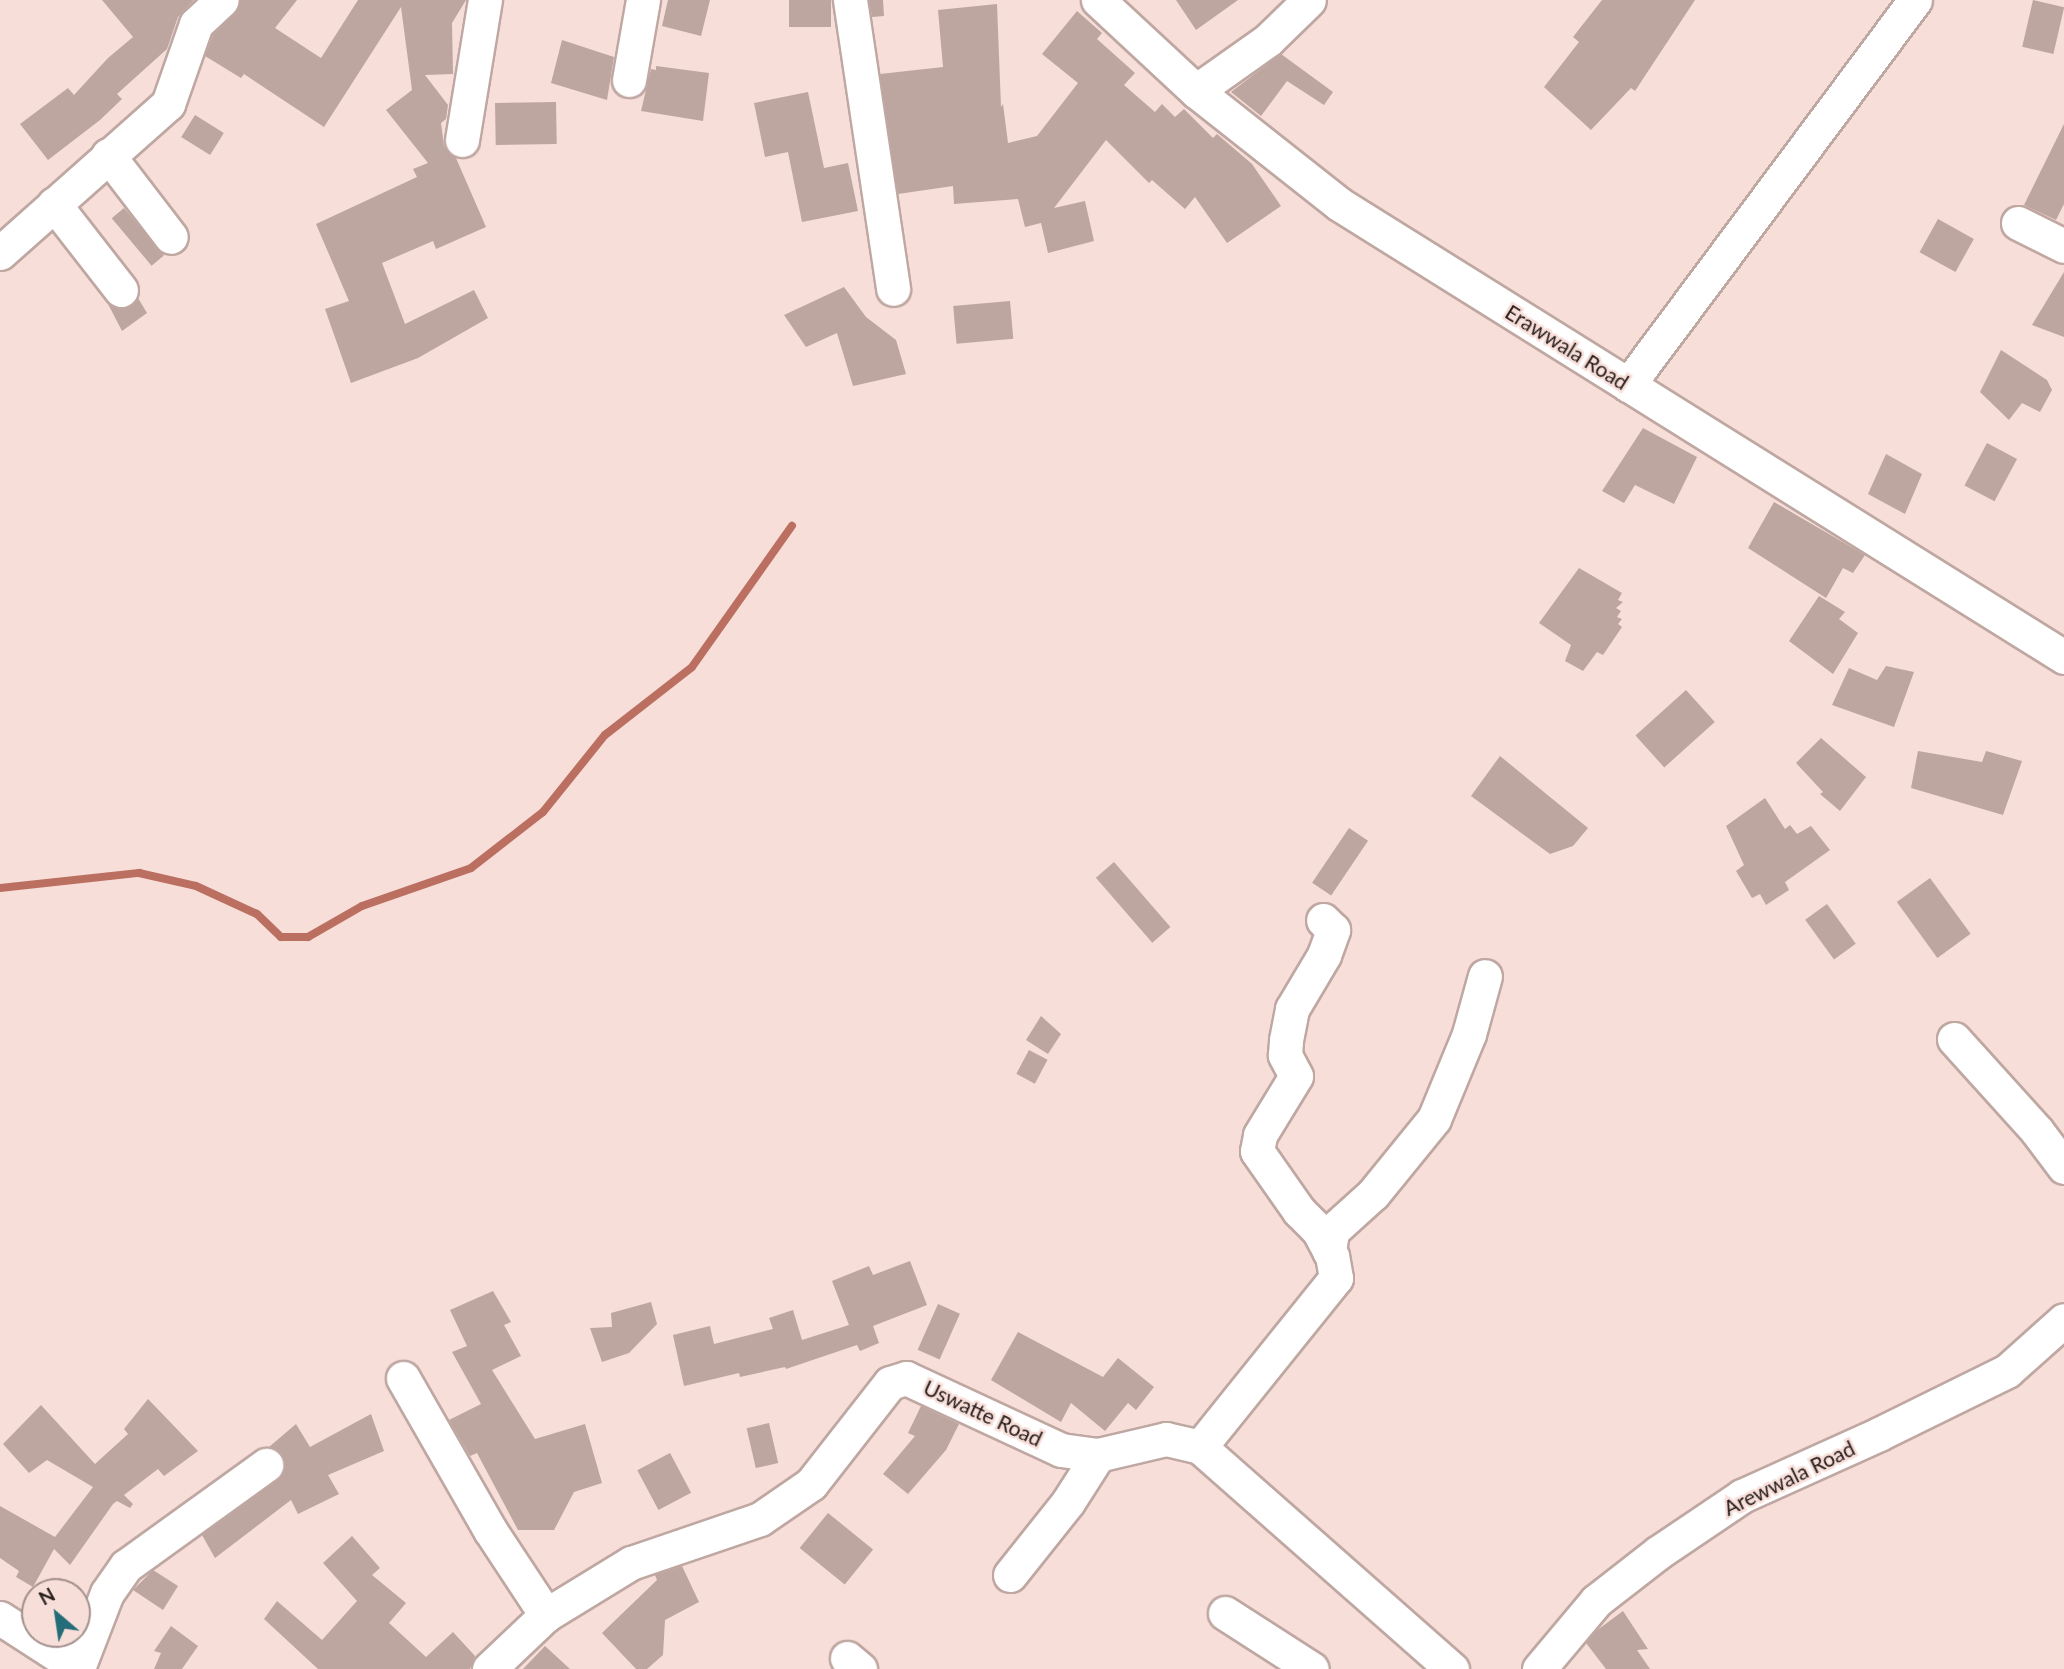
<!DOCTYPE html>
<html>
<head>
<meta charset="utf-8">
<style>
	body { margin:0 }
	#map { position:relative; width:2064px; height:1669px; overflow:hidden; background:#f7ded9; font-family:Lato,sans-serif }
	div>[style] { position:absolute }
	.stream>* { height:8px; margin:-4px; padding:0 4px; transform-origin:4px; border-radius:4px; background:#bb6f60 }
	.building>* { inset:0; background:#bda5a0; transform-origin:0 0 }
	.roads { filter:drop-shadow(2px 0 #bfa7a2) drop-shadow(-2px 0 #bfa7a2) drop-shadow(0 2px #bfa7a2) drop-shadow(0 -2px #bfa7a2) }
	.minor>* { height:33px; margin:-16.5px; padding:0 16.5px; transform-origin:16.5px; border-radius:16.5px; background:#fff }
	span { translate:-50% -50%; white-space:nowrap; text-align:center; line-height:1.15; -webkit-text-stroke:5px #f7ded9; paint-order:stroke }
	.street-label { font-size:21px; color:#251c1a }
	.north { position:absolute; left:21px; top:1578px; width:70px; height:70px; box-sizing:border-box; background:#f7ded9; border:2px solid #a3908d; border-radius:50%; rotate:331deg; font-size:19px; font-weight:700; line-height:28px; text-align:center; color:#251c1a }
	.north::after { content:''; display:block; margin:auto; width:24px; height:32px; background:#256c79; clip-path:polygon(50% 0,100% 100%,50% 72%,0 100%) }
</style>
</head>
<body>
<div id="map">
	<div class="stream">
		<i style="left:0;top:888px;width:140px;rotate:-6.2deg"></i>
		<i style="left:139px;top:873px;width:58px;rotate:12.8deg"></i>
		<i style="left:196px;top:886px;width:67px;rotate:24.7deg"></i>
		<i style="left:257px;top:914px;width:33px;rotate:44deg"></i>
		<i style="left:281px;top:937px;width:27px"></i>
		<i style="left:308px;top:937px;width:62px;rotate:-29.9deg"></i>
		<i style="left:362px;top:906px;width:115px;rotate:-19.2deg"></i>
		<i style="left:471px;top:868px;width:91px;rotate:-37.9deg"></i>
		<i style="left:543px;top:812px;width:99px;rotate:-51.2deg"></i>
		<i style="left:605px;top:735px;width:110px;rotate:-38deg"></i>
		<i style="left:692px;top:667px;width:173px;rotate:-54.7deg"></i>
	</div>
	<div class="building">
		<i style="clip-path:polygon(102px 0,194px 0,178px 17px,167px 49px,117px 94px,122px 99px,100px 120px,48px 160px,20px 124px,68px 88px,74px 95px,108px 58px,133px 37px)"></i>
		<i style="clip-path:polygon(241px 0,297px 0,275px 28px,321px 58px,358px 0,466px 0,452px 23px,453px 74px,425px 75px,448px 105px,446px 119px,441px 123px,444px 146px,456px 158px,486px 227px,436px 249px,433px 241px,382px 263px,405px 324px,474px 290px,488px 318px,418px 358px,351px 383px,325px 309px,349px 301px,316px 224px,417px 177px,413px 169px,428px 163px,386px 110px,412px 90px,401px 7px,324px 127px,244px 74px,241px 78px,205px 56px,213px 35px,235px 14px)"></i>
		<i style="clip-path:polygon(668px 0,710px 0,701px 36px,662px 26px)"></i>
		<i style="left:789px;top:0;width:42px;height:27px"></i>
		<i style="clip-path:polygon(869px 0,883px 0,884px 16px,872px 17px)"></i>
		<i style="clip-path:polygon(1176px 0,1238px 0,1196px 30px)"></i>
		<i style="clip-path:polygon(1602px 0,1695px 0,1635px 91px,1631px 88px,1591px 130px,1544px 87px,1579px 42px,1573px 37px)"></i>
		<i style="left:2033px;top:0;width:32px;height:48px;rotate:13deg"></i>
		<i style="clip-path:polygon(997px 4px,1001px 107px,1003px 104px,1008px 143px,1037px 136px,1078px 83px,1042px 54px,1077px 11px,1102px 33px,1097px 39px,1135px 73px,1124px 85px,1155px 112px,1162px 104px,1175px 117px,1184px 109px,1213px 138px,1217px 134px,1252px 164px,1281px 206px,1227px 243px,1195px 197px,1185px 209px,1152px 180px,1149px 183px,1106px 140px,1054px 208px,1085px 201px,1094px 241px,1048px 253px,1041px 223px,1025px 227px,1018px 199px,954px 204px,953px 186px,898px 194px,880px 74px,943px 67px,938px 10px)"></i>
		<i style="clip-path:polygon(562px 40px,614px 57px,607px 100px,551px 83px)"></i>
		<i style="clip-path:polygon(1281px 54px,1333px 92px,1324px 105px,1287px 81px,1261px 116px,1231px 92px)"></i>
		<i style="clip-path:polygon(656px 66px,709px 73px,703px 121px,641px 111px,651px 69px,656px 70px)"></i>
		<i style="clip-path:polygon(808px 92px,824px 168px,848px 163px,858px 211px,802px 222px,788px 152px,765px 157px,754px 103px)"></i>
		<i style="left:556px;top:102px;width:42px;height:61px;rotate:89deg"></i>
		<i style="left:195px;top:115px;width:34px;height:26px;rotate:32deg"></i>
		<i style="clip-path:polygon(2064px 124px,2064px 204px,2056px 220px,2024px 205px)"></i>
		<i style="left:124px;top:208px;width:62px;height:16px;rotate:50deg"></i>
		<i style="left:1938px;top:219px;width:41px;height:38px;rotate:29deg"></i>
		<i style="clip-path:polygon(2064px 272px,2064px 337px,2032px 325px)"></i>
		<i style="clip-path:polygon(844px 287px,866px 317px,896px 340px,906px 374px,853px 386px,837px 333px,806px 347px,784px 315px)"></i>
		<i style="clip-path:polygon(138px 298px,147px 313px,122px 331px,108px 304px,124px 309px)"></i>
		<i style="left:1010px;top:301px;width:38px;height:57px;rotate:85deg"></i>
		<i style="clip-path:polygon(2001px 350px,2047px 380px,2052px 390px,2040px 412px,2022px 403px,2009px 420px,1980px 392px)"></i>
		<i style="clip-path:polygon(1643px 428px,1697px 457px,1674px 504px,1635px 485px,1624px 503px,1602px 491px)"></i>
		<i style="left:1987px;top:443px;width:34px;height:48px;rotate:28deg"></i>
		<i style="clip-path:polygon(1886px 454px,1922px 474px,1905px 514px,1868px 494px)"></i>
		<i style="clip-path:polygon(1774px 502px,1865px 555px,1853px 573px,1843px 568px,1826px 598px,1748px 548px)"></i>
		<i style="clip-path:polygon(1579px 568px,1622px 593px,1618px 600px,1623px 602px,1616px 608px,1621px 611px,1617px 617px,1622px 619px,1618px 624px,1622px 627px,1603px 655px,1597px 652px,1583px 671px,1565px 661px,1571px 645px,1539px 623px)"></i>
		<i style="clip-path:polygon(1819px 596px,1845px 612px,1839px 619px,1858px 633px,1833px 674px,1789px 641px)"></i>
		<i style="clip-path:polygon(1886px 666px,1914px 672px,1894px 727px,1832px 705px,1849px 668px,1877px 680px)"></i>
		<i style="left:1686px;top:690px;width:43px;height:68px;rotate:48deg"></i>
		<i style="clip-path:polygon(1821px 738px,1866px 777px,1840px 811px,1820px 794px,1823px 792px,1796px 763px)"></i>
		<i style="clip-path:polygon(1918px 751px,1982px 762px,1986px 751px,2022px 761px,2003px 815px,1911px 788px)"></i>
		<i style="clip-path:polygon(1500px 756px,1588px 828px,1573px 846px,1550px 854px,1471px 796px)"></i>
		<i style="clip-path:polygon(1765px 798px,1785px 829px,1790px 825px,1797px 834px,1811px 826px,1830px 850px,1785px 882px,1789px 890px,1766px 905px,1760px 894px,1752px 898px,1736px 871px,1744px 865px,1726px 826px)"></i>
		<i style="left:1349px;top:828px;width:23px;height:66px;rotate:34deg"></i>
		<i style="left:1114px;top:862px;width:86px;height:24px;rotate:49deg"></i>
		<i style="left:1930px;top:878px;width:69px;height:41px;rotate:54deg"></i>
		<i style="left:1827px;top:904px;width:49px;height:27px;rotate:54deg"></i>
		<i style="clip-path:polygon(1041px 1016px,1061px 1034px,1048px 1054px,1026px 1040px)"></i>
		<i style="left:1029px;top:1050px;width:21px;height:27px;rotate:28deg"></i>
		<i style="clip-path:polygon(910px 1261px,927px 1305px,873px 1326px,879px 1343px,860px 1351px,857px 1345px,786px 1369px,785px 1367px,740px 1377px,739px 1373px,684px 1386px,673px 1335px,710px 1326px,714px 1344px,773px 1329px,769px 1318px,793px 1310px,802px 1340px,849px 1325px,832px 1281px,869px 1266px,873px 1275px)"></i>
		<i style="clip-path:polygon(493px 1291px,511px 1322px,504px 1325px,521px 1356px,492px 1370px,535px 1439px,585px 1424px,602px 1483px,574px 1492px,554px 1530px,518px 1530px,477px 1453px,470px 1456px,449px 1420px,481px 1404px,452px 1352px,467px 1346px,450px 1310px)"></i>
		<i style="clip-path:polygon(651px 1302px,657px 1324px,629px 1353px,602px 1362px,590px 1328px,612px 1327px,611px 1313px)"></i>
		<i style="left:938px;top:1304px;width:24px;height:50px;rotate:24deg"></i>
		<i style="clip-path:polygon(1018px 1332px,1103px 1377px,1118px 1358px,1154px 1387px,1136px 1410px,1128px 1403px,1105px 1431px,1071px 1403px,1061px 1422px,991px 1380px)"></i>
		<i style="clip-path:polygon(148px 1399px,198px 1451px,164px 1476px,158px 1469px,124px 1495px,133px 1504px,130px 1508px,117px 1501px,113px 1504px,70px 1565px,54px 1549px,33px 1587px,16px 1577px,19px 1571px,0 1558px,0 1506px,55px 1537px,93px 1487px,47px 1460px,29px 1473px,3px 1444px,41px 1405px,95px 1464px,128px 1434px,124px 1429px)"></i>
		<i style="clip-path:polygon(921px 1406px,959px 1424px,946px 1450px,908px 1494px,883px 1474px,915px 1436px,908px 1433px)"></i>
		<i style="clip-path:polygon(371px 1414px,384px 1451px,328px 1475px,339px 1494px,298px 1514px,291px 1500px,215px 1558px,202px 1535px,283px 1473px,285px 1464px,282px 1454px,269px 1447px,296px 1424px,310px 1447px)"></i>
		<i style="left:769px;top:1423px;width:41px;height:23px;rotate:77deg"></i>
		<i style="left:670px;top:1453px;width:45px;height:37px;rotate:62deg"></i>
		<i style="left:828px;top:1513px;width:58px;height:45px;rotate:39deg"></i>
		<i style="clip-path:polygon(352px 1536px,380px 1568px,372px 1575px,406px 1603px,389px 1623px,426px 1657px,453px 1632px,475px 1656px,470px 1669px,318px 1669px,264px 1619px,277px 1601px,322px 1640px,357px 1601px,323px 1563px)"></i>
		<i style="clip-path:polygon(682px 1566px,699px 1602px,665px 1620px,663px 1655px,647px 1669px,636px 1669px,602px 1633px,657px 1580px,655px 1575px)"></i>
		<i style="clip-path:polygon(153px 1570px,178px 1586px,163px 1610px,133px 1590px)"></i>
		<i style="clip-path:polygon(1623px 1611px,1648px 1649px,1637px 1650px,1650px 1669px,1606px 1669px,1586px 1643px,1596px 1631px)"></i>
		<i style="clip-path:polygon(171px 1626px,198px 1646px,182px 1669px,154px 1669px,161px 1653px,154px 1651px)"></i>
		<i style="clip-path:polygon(545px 1646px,570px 1669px,523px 1669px)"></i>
	</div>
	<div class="roads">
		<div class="minor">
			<i style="left:850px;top:0;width:292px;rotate:81.5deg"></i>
			<i style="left:1098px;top:0;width:134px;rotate:42.9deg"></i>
			<i style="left:1196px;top:91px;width:182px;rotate:38.3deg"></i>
			<i style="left:1339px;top:204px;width:855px;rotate:32deg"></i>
			<i style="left:629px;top:80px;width:81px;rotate:-80.1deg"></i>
			<i style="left:1196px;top:91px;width:88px;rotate:-35.3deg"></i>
			<i style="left:1268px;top:40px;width:57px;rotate:-44.3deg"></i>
			<i style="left:462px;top:140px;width:142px;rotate:-80.7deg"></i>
			<i style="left:108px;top:155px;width:103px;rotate:52.5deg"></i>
			<i style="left:54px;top:204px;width:109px;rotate:52.1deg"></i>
			<i style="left:2018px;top:223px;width:51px;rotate:26.6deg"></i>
			<i style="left:0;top:253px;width:225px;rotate:-41.6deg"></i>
			<i style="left:168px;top:104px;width:85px;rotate:-70.7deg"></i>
			<i style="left:196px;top:24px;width:35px;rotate:-43deg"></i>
			<i style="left:1628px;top:385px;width:480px;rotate:-53.3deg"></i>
			<i style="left:1954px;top:1039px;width:124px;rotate:47.9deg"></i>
			<i style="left:2037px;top:1131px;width:45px;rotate:53.1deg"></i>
			<i style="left:1329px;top:1251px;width:20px;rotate:-81deg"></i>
			<i style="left:1332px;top:1231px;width:55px;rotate:-42.1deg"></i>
			<i style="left:1373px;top:1194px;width:97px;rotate:-50.9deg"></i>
			<i style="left:1434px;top:1119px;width:92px;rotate:-67.6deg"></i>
			<i style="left:1469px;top:1034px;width:60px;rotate:-74.6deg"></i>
			<i style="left:403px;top:1378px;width:175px;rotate:60.2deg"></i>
			<i style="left:490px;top:1530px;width:102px;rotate:56.6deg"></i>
			<i style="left:1200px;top:1447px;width:217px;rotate:-51.2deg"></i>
			<i style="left:1336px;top:1278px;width:22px;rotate:-100deg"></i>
			<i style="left:1332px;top:1256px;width:30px;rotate:-118deg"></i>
			<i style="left:1318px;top:1230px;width:27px;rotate:-135deg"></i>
			<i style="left:1299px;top:1211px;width:73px;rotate:-125deg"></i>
			<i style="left:1257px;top:1151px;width:16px;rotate:-79deg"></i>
			<i style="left:1260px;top:1135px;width:69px;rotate:-58.6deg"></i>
			<i style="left:1296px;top:1076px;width:24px;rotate:-118deg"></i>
			<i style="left:1285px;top:1055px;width:15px;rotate:-86deg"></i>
			<i style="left:1286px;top:1040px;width:32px;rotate:-79deg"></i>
			<i style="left:1292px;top:1009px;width:63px;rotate:-59.3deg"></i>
			<i style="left:1324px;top:955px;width:27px;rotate:-70deg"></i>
			<i style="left:1333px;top:930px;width:14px;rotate:-135deg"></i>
			<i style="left:1010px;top:1575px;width:93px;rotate:-51.5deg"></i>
			<i style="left:1068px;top:1502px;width:56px;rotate:-57.4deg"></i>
			<i style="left:1225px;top:1613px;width:103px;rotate:32.8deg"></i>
			<i style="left:0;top:1618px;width:94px;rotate:32.8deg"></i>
			<i style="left:847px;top:1658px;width:17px;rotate:40deg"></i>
			<i style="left:78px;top:1668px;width:80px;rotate:-68.9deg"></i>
			<i style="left:107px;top:1593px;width:33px;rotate:-55deg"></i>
			<i style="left:126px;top:1566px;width:173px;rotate:-35.8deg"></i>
			<i style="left:489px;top:1669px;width:79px;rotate:-43.5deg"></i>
			<i style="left:546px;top:1615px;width:100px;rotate:-31.5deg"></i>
			<i style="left:631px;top:1563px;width:136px;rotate:-18.8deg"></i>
			<i style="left:760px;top:1519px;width:62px;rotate:-34.5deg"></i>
			<i style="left:811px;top:1484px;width:128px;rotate:-52deg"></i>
			<i style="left:890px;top:1383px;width:17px;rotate:-17deg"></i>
			<i style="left:906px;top:1378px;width:171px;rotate:24.9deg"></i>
			<i style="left:1061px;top:1450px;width:37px;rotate:8deg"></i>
			<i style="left:1098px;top:1455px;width:70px;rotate:-13.2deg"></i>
			<i style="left:1166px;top:1439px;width:35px;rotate:13deg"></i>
			<i style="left:1200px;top:1447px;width:336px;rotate:41.4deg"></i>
			<i style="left:1539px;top:1669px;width:89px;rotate:-50deg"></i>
			<i style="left:1596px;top:1601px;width:80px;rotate:-37.9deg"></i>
			<i style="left:1659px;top:1552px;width:100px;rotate:-34deg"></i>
			<i style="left:1742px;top:1496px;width:150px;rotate:-24.3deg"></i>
			<i style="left:1879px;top:1434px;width:143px;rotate:-26.2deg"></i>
			<i style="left:2007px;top:1371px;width:76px;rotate:-41.8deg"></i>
		</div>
	</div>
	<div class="street-label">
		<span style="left:1567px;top:347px;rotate:32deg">Erawwala Road</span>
		<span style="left:983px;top:1413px;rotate:25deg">Uswatte Road</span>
		<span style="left:1789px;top:1478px;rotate:-26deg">Arewwala Road</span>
	</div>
	<div class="north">N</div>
</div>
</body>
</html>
